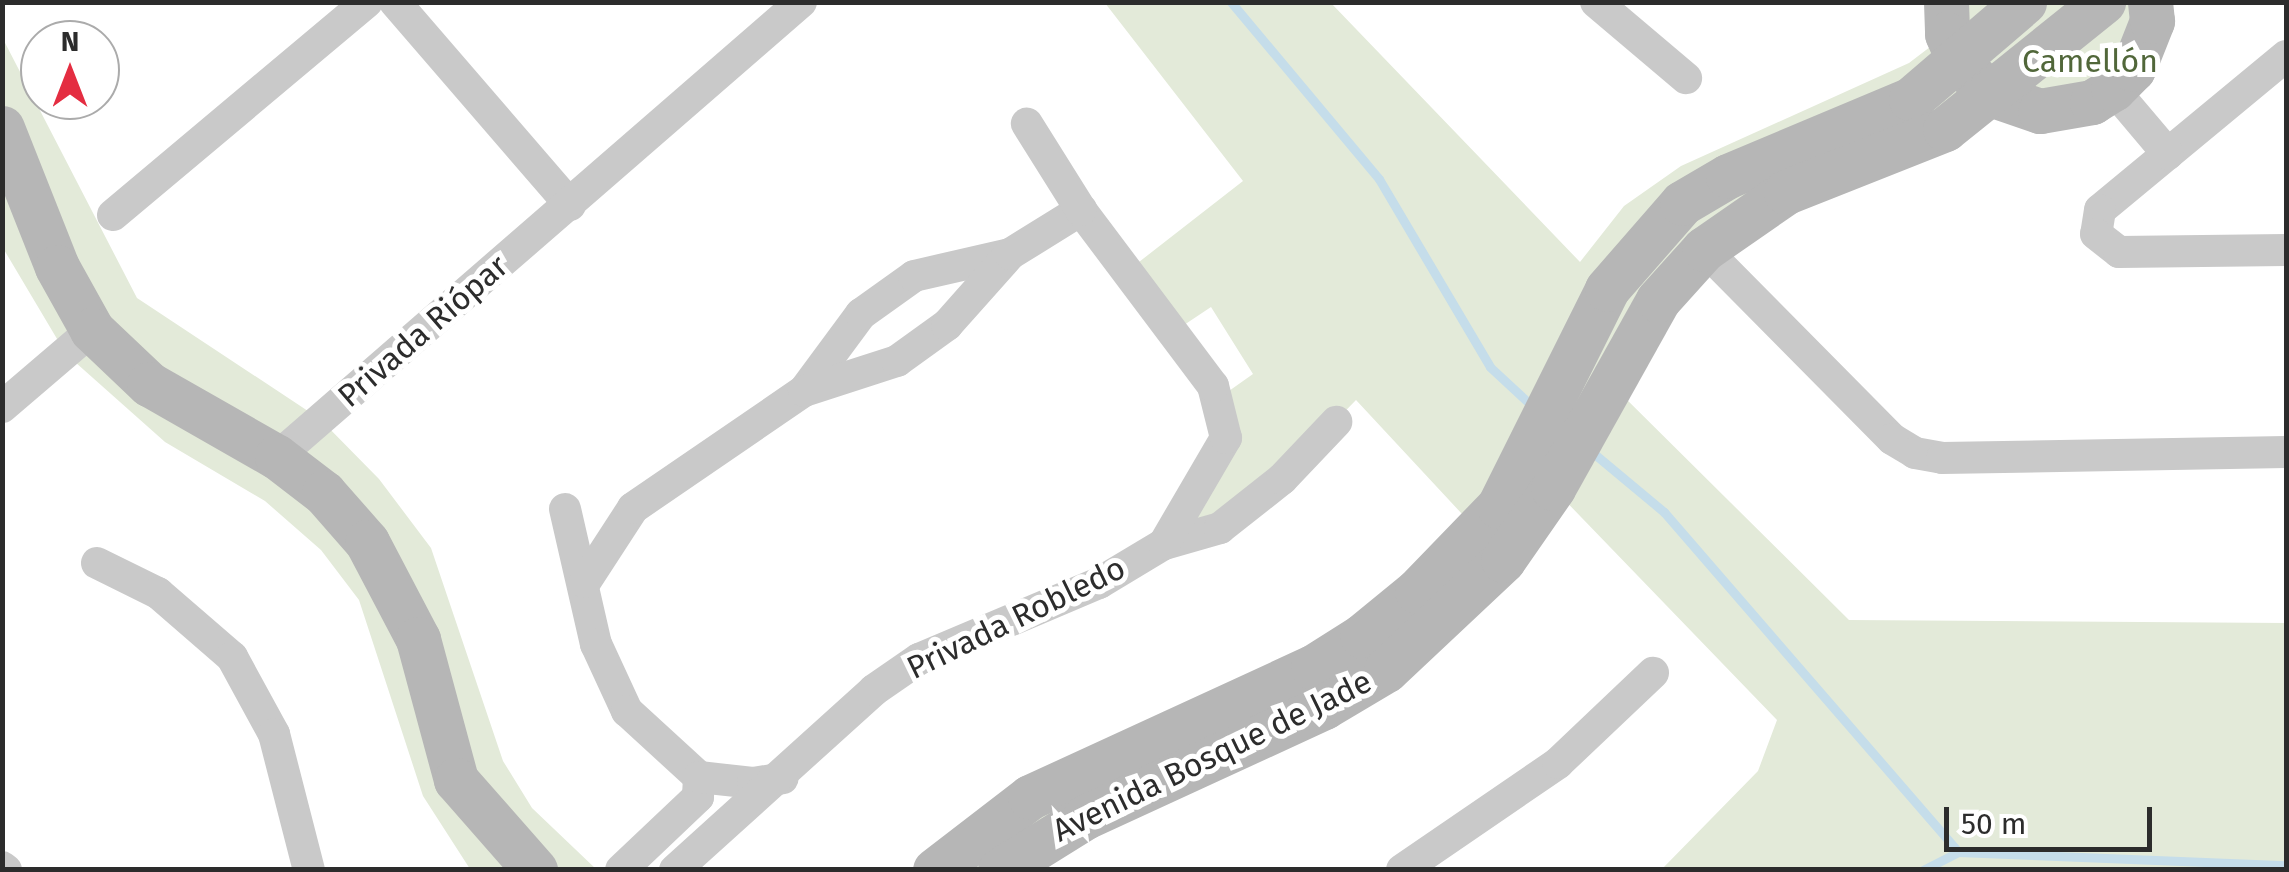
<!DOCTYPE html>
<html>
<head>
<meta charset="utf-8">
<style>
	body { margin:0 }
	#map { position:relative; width:2289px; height:872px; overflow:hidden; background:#fff; font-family:"Fira Sans",sans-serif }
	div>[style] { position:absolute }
	.green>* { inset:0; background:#e3ead9 }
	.stream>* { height:9px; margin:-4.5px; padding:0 4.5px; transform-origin:4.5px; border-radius:4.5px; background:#c5ddea }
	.street>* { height:32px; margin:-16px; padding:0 16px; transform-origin:16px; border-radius:16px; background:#c9c9c9 }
	.secondary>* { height:45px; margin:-22.5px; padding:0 22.5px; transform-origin:22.5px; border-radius:22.5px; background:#b6b6b6 }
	span { translate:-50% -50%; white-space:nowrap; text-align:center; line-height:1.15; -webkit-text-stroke:10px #fff; paint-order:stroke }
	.park-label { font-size:32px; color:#51673a }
	.street-label { font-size:32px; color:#2c2c2c }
	.frame { position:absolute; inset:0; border:5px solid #2c2c2c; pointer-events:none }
	.north { position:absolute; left:20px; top:20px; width:100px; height:100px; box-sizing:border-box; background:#fff; border:2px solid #ababab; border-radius:50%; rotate:0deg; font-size:28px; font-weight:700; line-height:40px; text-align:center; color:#2c2c2c }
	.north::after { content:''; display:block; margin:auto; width:35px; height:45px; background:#e42d41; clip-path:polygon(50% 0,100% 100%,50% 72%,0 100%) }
	.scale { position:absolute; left:1944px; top:807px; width:208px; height:45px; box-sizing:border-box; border:5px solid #2c2c2c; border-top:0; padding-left:12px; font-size:30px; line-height:35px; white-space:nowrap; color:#2c2c2c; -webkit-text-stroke:8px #fff; paint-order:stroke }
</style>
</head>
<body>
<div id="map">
	<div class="green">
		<i style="clip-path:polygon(1105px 3px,1331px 3px,1580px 262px,1624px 206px,1681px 166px,1909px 63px,1947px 34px,1946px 3px,2150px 3px,2152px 21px,2133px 69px,2092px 102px,2040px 111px,1990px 94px,1945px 129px,1786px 192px,1740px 220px,1658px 300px,1610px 383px,1849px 620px,2286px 623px,2286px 869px,1662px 869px,1758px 771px,1777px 720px,1553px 488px,1503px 560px,1386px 670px,1324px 707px,1085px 817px,1000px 869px,935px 870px,1030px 797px,1313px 667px,1417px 591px,1476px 529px,1356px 400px,1280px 478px,1218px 527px,1171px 538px,1229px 439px,1219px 398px,1253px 374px,1211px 307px,1175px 331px,1130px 269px,1243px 181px)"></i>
		<i style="clip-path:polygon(2px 37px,137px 298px,320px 419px,379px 479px,431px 548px,503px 761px,532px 808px,596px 869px,470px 869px,423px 796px,359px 600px,321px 550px,265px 501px,165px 442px,66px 354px,3px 248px)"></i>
	</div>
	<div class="stream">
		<i style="left:1231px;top:2px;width:231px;rotate:50.1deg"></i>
		<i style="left:1379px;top:179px;width:218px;rotate:59.4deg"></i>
		<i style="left:1490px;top:367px;width:54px;rotate:42.8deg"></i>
		<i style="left:1592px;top:452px;width:94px;rotate:39.8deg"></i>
		<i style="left:1664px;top:512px;width:449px;rotate:49.1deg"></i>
		<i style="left:1923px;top:870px;width:39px;rotate:-27deg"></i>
		<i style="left:1958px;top:852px;width:328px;rotate:2.3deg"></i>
	</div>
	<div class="street">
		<i style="left:395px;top:2px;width:268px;rotate:49.2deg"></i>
		<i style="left:1596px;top:2px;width:118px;rotate:40.2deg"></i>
		<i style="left:2286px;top:56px;width:241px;rotate:140.4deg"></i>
		<i style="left:2100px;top:210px;width:24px;rotate:99deg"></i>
		<i style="left:2096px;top:234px;width:29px;rotate:38deg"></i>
		<i style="left:2119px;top:252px;width:167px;rotate:-0.7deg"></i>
		<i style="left:2113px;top:89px;width:85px;rotate:49.8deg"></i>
		<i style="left:113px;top:215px;width:331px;rotate:-40deg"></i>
		<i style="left:1704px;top:249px;width:267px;rotate:45.3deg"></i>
		<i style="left:1892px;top:439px;width:27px;rotate:31deg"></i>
		<i style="left:1915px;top:453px;width:27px;rotate:10deg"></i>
		<i style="left:1942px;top:458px;width:344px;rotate:-1deg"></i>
		<i style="left:804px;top:391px;width:96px;rotate:-53.5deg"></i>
		<i style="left:861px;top:314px;width:65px;rotate:-35.6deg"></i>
		<i style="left:914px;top:276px;width:98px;rotate:-12.9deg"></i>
		<i style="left:2px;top:407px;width:118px;rotate:-40.5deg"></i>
		<i style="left:277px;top:457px;width:694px;rotate:-40.97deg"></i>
		<i style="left:565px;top:509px;width:139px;rotate:77.1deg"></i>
		<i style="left:596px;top:644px;width:74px;rotate:65.2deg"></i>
		<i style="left:627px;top:711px;width:98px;rotate:42.5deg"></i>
		<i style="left:699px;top:777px;width:20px;rotate:93deg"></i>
		<i style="left:698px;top:797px;width:106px;rotate:136.5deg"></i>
		<i style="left:1164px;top:544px;width:58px;rotate:-15.9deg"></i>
		<i style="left:1220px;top:528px;width:79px;rotate:-38.3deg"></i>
		<i style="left:1282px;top:479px;width:79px;rotate:-46.5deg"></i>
		<i style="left:97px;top:563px;width:68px;rotate:26.2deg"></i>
		<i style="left:158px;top:593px;width:98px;rotate:40.9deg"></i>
		<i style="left:232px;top:657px;width:88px;rotate:61.4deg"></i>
		<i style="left:274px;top:734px;width:140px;rotate:75.6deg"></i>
		<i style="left:585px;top:582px;width:88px;rotate:-57deg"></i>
		<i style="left:633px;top:508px;width:207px;rotate:-34.4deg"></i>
		<i style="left:804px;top:391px;width:98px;rotate:-17.9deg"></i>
		<i style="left:897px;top:361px;width:62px;rotate:-35.8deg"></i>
		<i style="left:947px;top:325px;width:95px;rotate:-48.4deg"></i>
		<i style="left:1010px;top:254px;width:84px;rotate:-31.8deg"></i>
		<i style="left:699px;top:777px;width:54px;rotate:6.3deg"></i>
		<i style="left:753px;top:783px;width:30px;rotate:-9deg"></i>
		<i style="left:2px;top:867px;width:5px;rotate:37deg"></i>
		<i style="left:675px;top:870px;width:268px;rotate:-42.1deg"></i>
		<i style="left:874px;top:690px;width:55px;rotate:-34.6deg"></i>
		<i style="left:919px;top:659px;width:195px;rotate:-22.9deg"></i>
		<i style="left:1099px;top:583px;width:76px;rotate:-31deg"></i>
		<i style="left:1164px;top:544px;width:123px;rotate:-59.7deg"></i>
		<i style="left:1226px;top:438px;width:54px;rotate:-104deg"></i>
		<i style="left:1213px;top:386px;width:220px;rotate:-126.9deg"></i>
		<i style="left:1081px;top:210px;width:102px;rotate:-122.1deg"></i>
		<i style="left:1402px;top:870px;width:189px;rotate:-34.4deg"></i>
		<i style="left:1558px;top:763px;width:131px;rotate:-43.5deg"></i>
	</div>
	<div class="secondary">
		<i style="left:1946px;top:2px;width:32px;rotate:88deg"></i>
		<i style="left:1947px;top:34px;width:32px;rotate:66deg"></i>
		<i style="left:1960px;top:63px;width:43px;rotate:45.9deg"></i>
		<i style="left:1990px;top:94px;width:53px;rotate:18.8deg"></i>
		<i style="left:2040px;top:111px;width:53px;rotate:-9.8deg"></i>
		<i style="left:2092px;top:102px;width:25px;rotate:-32deg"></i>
		<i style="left:2113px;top:89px;width:28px;rotate:-45deg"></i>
		<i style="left:2133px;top:69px;width:52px;rotate:-68.4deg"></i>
		<i style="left:2152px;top:21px;width:19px;rotate:-96deg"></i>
		<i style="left:2px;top:128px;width:149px;rotate:68.4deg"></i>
		<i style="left:57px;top:267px;width:72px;rotate:60.9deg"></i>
		<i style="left:92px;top:330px;width:79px;rotate:43.5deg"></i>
		<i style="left:149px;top:384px;width:147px;rotate:29.7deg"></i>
		<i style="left:277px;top:457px;width:59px;rotate:37.5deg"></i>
		<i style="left:324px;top:493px;width:65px;rotate:48.7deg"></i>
		<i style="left:367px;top:542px;width:110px;rotate:62.3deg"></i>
		<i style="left:418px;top:639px;width:146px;rotate:74.9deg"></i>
		<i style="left:456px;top:780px;width:120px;rotate:48.7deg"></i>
		<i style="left:935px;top:870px;width:120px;rotate:-37.5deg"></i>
		<i style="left:1030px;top:797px;width:311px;rotate:-24.7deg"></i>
		<i style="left:1313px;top:667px;width:58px;rotate:-32.3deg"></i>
		<i style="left:1362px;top:636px;width:71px;rotate:-39.3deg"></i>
		<i style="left:1417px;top:591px;width:118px;rotate:-46deg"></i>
		<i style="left:1499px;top:506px;width:242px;rotate:-63.5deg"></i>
		<i style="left:1607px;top:289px;width:114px;rotate:-48.9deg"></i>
		<i style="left:1682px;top:203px;width:53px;rotate:-30.4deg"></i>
		<i style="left:1728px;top:176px;width:199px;rotate:-22.8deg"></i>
		<i style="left:1911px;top:99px;width:149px;rotate:-40.6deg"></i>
		<i style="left:1000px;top:870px;width:100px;rotate:-31.9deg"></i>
		<i style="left:1085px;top:817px;width:263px;rotate:-24.7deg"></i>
		<i style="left:1324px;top:707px;width:72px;rotate:-30.8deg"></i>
		<i style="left:1386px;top:670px;width:161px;rotate:-43.2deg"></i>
		<i style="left:1503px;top:560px;width:88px;rotate:-55.2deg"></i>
		<i style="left:1553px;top:488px;width:215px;rotate:-60.8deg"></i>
		<i style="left:1658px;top:300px;width:69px;rotate:-48deg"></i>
		<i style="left:1704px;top:249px;width:100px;rotate:-34.8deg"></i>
		<i style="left:1786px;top:192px;width:171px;rotate:-21.6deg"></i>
		<i style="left:1945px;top:129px;width:203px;rotate:-38.8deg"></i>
	</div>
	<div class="park-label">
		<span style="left:2090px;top:61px">Camellón</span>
	</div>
	<div class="street-label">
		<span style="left:423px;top:331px;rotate:-41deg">Privada Riópar</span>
		<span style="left:1016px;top:618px;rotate:-26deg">Privada Robledo</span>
		<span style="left:1212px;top:756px;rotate:-26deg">Avenida Bosque de Jade</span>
	</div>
	<div class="frame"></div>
	<div class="north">N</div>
	<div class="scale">50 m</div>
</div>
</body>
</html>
